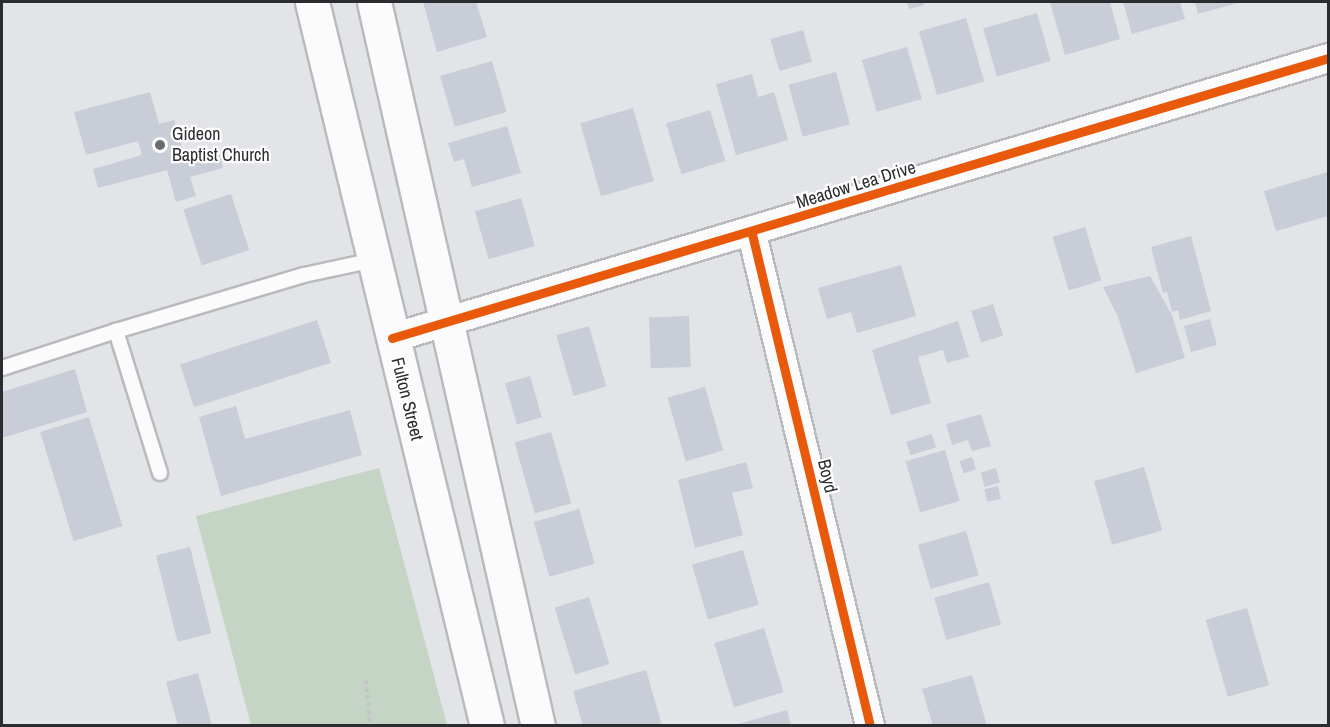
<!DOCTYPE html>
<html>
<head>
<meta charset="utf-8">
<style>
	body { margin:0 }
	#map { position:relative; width:1330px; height:727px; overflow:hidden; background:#e2e4e8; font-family:"Archivo Narrow",sans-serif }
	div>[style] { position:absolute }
	.green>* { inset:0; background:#c4d4c5 }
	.building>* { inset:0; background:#c8cdd7; transform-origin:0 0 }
	.path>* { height:4px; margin-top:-2px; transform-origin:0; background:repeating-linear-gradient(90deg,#c4c5c6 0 4.5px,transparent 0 7.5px) }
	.roads { filter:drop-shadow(2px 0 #b9babd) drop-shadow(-2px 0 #b9babd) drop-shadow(0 2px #b9babd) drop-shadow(0 -2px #b9babd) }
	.service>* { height:14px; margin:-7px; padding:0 7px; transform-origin:7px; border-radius:7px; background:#fbfbfc }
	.minor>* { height:28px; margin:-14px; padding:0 14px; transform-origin:14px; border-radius:14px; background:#fbfbfc }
	.secondary>* { height:33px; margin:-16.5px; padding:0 16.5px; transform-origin:16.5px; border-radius:16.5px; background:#fbfbfc }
	.cycleway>* { height:9px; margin:-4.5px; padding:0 4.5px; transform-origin:4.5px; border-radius:4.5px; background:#e8590c }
	.dots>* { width:16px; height:16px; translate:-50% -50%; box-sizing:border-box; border:3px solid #fff; border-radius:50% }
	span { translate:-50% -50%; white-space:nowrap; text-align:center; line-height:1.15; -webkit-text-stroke:4.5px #fff; paint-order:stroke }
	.poi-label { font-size:18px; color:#2b2c2f }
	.left { translate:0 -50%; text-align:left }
	.street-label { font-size:18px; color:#2b2c2f }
	.frame { position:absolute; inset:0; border:3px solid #2b2c2f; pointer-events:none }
</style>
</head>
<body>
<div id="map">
	<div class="green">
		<i style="clip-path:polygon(379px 468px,447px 725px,251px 725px,196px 516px)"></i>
	</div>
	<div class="building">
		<i style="clip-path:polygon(423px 2px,476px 2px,487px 37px,437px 52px)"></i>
		<i style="clip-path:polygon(907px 2px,923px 2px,924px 5px,909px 9px)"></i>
		<i style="clip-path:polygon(1050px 2px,1110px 2px,1120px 39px,1065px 55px)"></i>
		<i style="clip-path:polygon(1123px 2px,1180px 2px,1185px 19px,1132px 34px)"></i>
		<i style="clip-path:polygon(1195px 2px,1241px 2px,1198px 14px)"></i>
		<i style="left:1037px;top:13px;width:50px;height:56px;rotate:74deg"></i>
		<i style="left:966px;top:18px;width:66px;height:49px;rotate:74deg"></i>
		<i style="left:803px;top:30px;width:33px;height:34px;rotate:74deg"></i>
		<i style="left:907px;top:47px;width:54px;height:47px;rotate:74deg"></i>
		<i style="left:492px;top:61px;width:53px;height:54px;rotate:74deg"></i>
		<i style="left:836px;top:72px;width:54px;height:49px;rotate:75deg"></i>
		<i style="clip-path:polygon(752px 74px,758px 97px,774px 92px,788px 140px,736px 155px,716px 84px)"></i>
		<i style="clip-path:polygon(150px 92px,159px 124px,174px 120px,185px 159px,219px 150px,223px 168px,190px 177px,196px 196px,176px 202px,167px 170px,98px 188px,93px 169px,142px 155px,138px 141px,86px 155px,74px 112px)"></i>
		<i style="left:633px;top:108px;width:76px;height:55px;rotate:74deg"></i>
		<i style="left:710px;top:110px;width:53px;height:46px;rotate:73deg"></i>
		<i style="clip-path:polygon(507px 126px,521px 173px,472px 187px,464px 159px,454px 162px,448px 143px)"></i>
		<i style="clip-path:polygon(1328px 172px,1328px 216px,1276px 231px,1264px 191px)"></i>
		<i style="left:231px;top:194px;width:59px;height:50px;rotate:72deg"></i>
		<i style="left:521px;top:198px;width:50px;height:48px;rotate:74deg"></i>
		<i style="left:1085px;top:227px;width:56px;height:34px;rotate:73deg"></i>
		<i style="clip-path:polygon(1191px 236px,1211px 311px,1180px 320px,1178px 310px,1172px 312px,1167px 292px,1163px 293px,1151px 247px)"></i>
		<i style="clip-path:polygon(901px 265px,916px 316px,857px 333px,851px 312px,827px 319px,818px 288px)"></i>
		<i style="clip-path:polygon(1150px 276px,1172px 315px,1185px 358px,1136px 373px,1118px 317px,1103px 287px)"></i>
		<i style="left:993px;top:304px;width:33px;height:23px;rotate:72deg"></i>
		<i style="left:689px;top:316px;width:51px;height:40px;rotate:88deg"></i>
		<i style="left:1210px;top:319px;width:27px;height:27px;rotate:75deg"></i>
		<i style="left:317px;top:320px;width:45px;height:144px;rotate:72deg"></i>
		<i style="clip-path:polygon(958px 321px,969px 357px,947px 363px,943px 350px,918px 357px,931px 403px,891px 415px,872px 350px)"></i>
		<i style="left:589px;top:326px;width:63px;height:34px;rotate:74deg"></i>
		<i style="clip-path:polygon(75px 369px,87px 412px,2px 438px,2px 392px)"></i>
		<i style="left:530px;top:376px;width:43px;height:26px;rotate:74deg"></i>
		<i style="left:705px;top:387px;width:66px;height:39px;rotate:74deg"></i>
		<i style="clip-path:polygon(236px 406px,245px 439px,350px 410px,362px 455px,221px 496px,199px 417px)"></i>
		<i style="clip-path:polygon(981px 414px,991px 446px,972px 451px,968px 440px,952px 445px,946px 424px)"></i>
		<i style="left:89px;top:417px;width:114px;height:51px;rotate:73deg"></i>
		<i style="left:551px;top:432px;width:74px;height:38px;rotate:74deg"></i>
		<i style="left:932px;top:434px;width:14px;height:27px;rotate:73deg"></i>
		<i style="left:945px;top:450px;width:53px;height:41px;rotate:74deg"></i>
		<i style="left:972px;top:457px;width:13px;height:13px;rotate:72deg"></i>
		<i style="clip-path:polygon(746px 462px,753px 488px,732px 493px,743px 535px,695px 548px,678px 480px)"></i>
		<i style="left:1144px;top:467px;width:66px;height:52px;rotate:74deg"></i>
		<i style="left:996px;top:468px;width:15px;height:16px;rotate:74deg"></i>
		<i style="left:998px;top:486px;width:13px;height:14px;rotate:77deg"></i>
		<i style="left:579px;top:509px;width:57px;height:47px;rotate:74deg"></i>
		<i style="left:966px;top:531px;width:46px;height:50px;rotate:74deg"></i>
		<i style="left:190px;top:547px;width:89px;height:35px;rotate:76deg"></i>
		<i style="left:743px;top:550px;width:57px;height:53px;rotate:74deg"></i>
		<i style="left:989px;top:582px;width:44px;height:57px;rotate:74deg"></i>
		<i style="left:589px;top:597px;width:70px;height:36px;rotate:73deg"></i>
		<i style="left:1247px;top:608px;width:80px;height:43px;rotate:74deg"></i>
		<i style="left:764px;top:628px;width:67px;height:52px;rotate:73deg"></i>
		<i style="clip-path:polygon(646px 670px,662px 726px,583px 726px,573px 691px)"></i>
		<i style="clip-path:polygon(198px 673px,212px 726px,178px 726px,166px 682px)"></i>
		<i style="clip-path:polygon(972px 675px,987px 726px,933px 726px,922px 689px)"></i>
		<i style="clip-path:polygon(787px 710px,791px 726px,735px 726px,735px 725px)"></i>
	</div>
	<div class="path">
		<i style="left:366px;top:680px;width:46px;rotate:85deg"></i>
	</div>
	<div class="roads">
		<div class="service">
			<i style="left:2px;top:368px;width:120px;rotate:-18deg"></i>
			<i style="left:160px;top:473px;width:149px;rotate:-107.2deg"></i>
			<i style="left:116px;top:331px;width:196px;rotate:-16.6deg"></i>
			<i style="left:304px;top:275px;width:72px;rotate:-12.1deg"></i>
		</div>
		<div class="minor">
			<i style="left:752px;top:234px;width:506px;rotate:76.51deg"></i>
			<i style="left:392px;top:338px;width:977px;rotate:-16.65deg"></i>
		</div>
		<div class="secondary">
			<i style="left:312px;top:2px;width:745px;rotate:76.41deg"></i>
			<i style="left:374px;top:2px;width:742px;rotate:77.24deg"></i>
		</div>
	</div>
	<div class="cycleway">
		<i style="left:752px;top:234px;width:506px;rotate:76.51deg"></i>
		<i style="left:392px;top:338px;width:977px;rotate:-16.65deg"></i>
	</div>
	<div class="dots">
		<i style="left:160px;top:145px;background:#6b6c70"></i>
	</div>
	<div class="poi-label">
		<span class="left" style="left:172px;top:145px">Gideon<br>Baptist Church</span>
	</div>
	<div class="street-label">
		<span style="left:856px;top:185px;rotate:-17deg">Meadow Lea Drive</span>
		<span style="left:407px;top:399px;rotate:76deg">Fulton Street</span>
		<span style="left:827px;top:476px;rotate:77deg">Boyd</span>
	</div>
	<div class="frame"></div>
</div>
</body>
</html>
